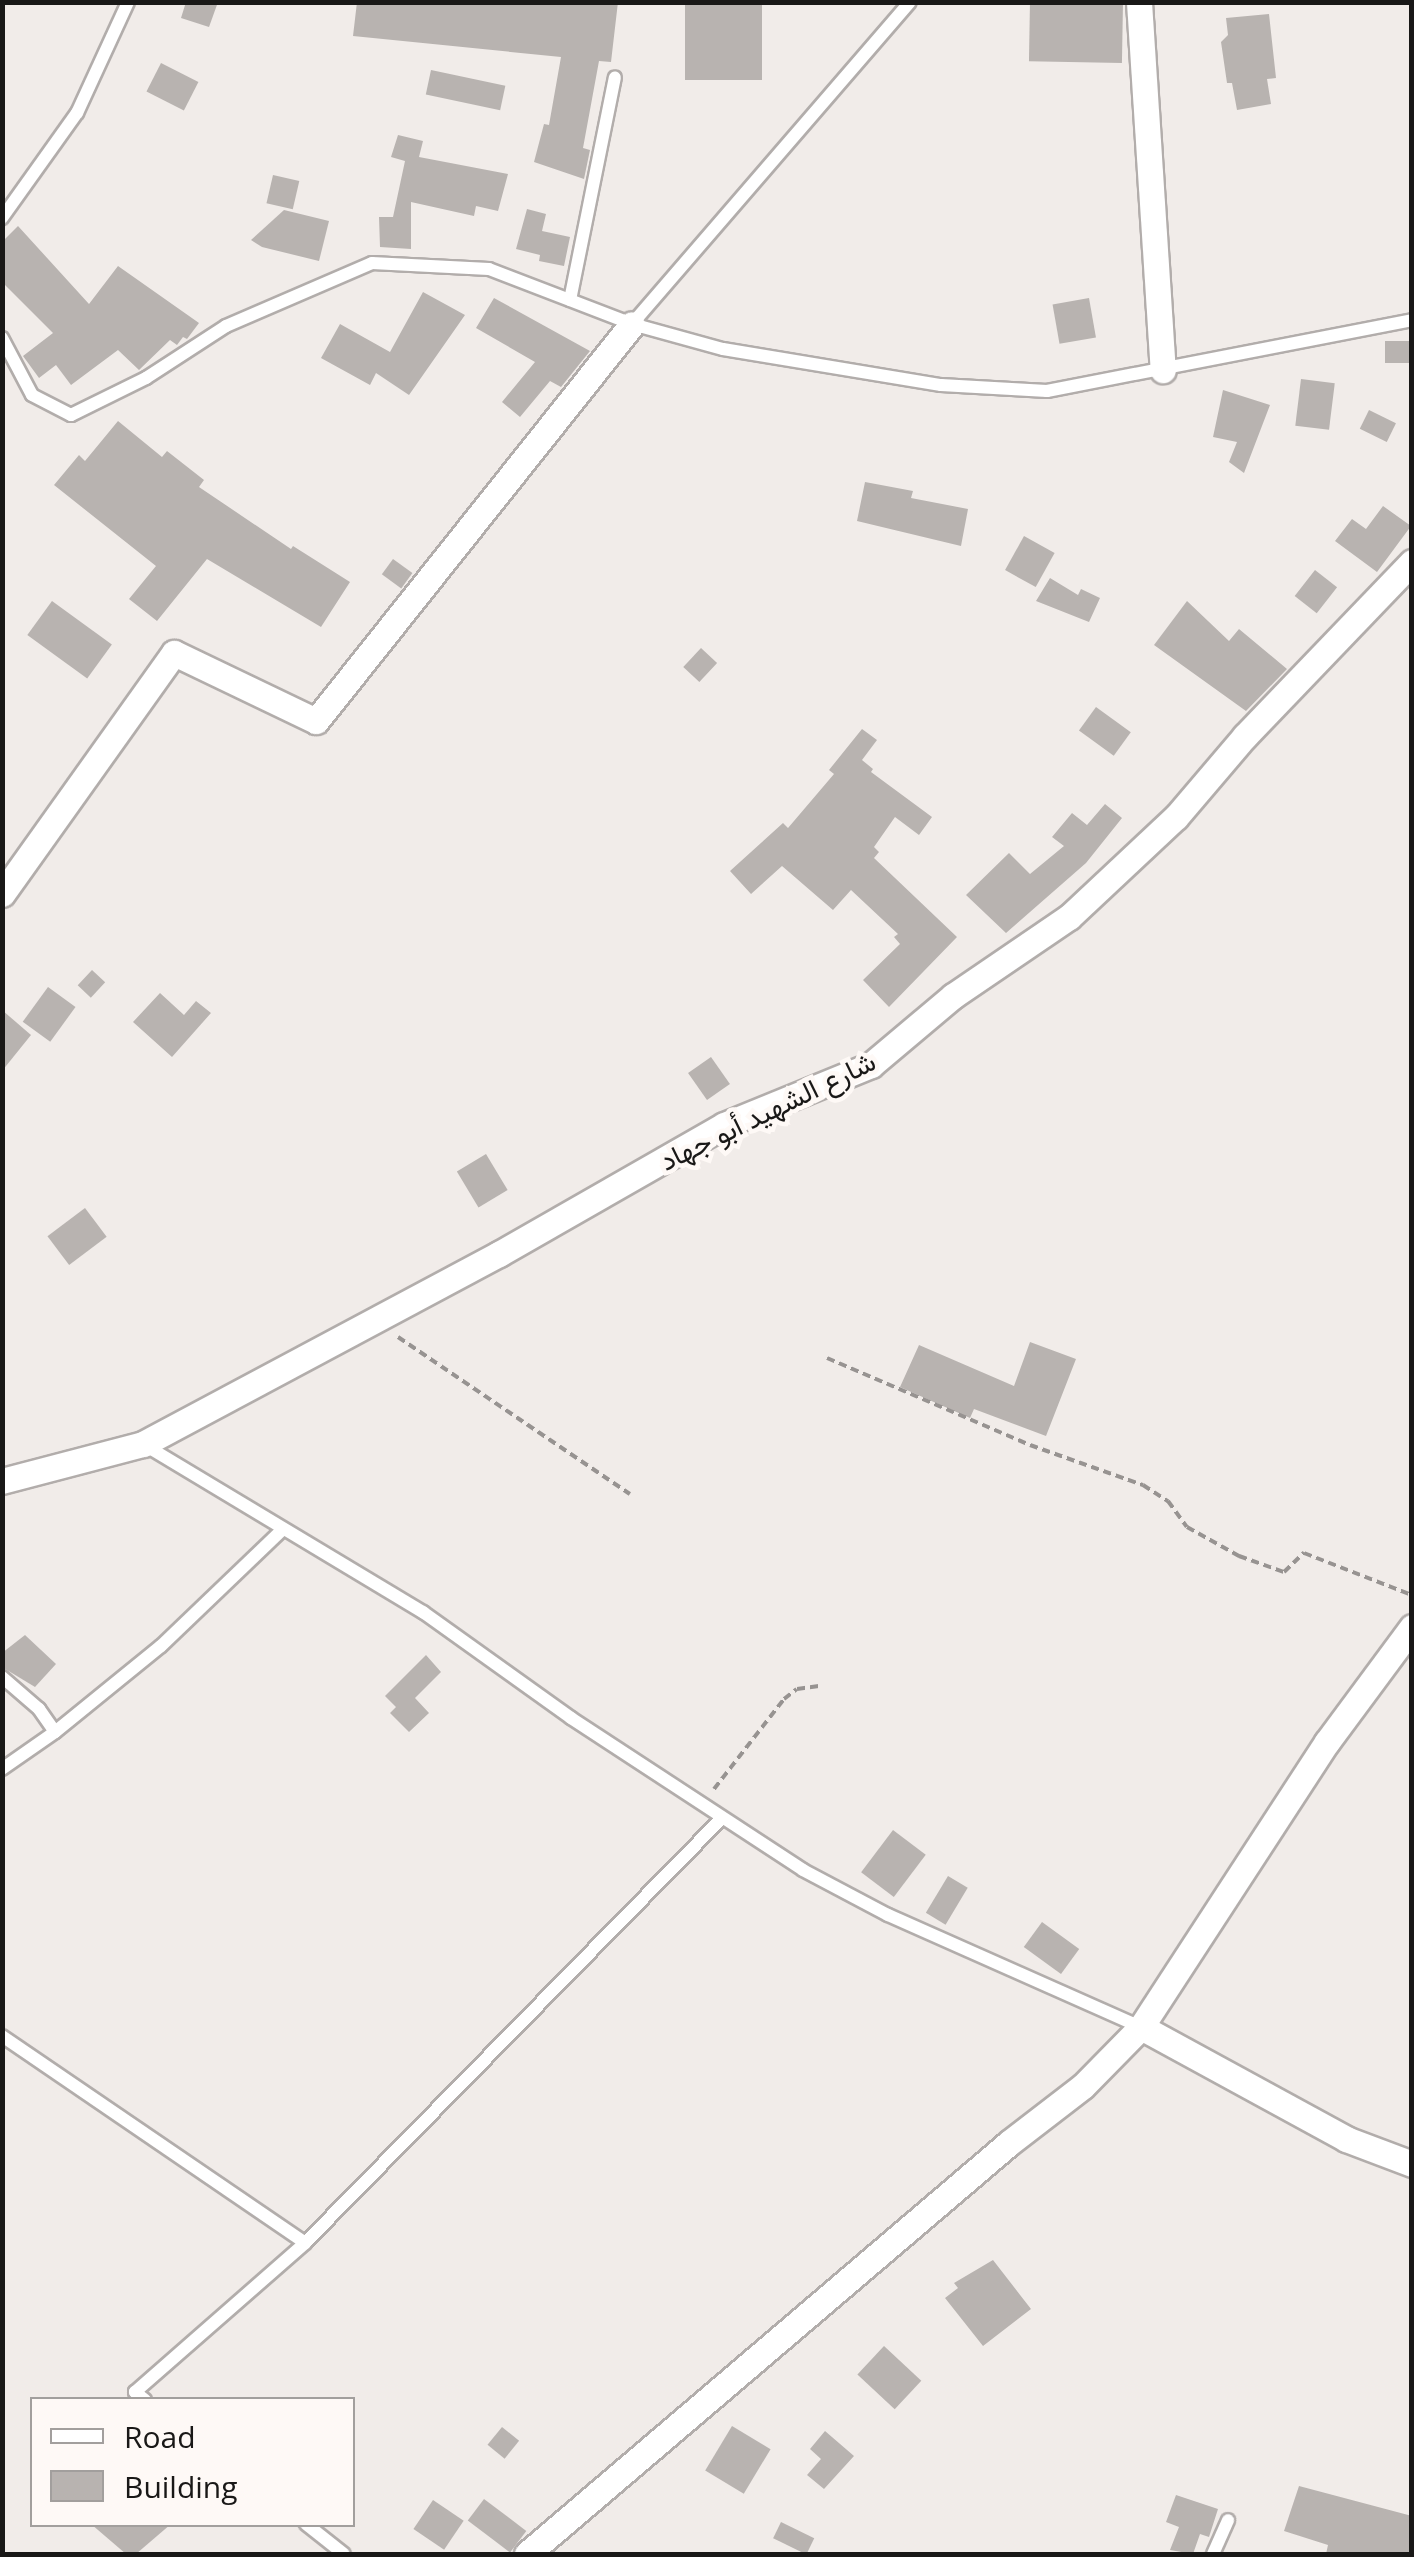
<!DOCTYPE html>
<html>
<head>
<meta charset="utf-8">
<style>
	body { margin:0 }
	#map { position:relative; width:1414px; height:2557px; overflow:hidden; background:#f1ece9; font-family:"Open Sans",Vazirmatn,sans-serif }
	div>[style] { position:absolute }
	.building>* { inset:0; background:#b8b3b0; transform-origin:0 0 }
	.path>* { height:4px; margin-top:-2px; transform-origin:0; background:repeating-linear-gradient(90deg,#979391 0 8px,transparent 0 13px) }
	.roads { filter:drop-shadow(2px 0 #b2adab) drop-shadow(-2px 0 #b2adab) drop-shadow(0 2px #b2adab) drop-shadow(0 -2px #b2adab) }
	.service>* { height:12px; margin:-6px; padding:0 6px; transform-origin:6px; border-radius:6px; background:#fff }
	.minor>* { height:25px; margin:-12.5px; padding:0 12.5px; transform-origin:12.5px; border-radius:12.5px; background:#fff }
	span { translate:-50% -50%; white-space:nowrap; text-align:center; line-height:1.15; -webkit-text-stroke:9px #fef9f6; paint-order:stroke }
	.street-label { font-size:28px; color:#191817 }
	.frame { position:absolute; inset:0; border:5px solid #191817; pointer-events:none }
	.legend { position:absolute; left:30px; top:2397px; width:325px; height:130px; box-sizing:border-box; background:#fef9f6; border:2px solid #a29f9d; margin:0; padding:12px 18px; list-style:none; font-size:30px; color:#191817 }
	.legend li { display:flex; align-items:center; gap:20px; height:50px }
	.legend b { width:50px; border:2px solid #a29f9d }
</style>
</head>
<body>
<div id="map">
	<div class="building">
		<i style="clip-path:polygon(186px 2px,218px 2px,209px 27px,181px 18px)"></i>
		<i style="clip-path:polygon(357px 2px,618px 2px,611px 62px,599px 61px,583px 148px,590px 150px,584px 179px,534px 162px,544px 124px,549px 125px,561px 57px,353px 36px)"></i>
		<i style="left:685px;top:2px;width:77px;height:78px"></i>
		<i style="left:1123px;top:2px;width:61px;height:93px;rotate:91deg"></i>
		<i style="clip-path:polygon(1269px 14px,1276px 78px,1267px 79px,1271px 104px,1237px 110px,1232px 83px,1227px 83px,1221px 42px,1228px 35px,1226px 18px)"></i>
		<i style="left:161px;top:63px;width:42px;height:32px;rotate:27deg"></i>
		<i style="left:431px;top:70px;width:76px;height:25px;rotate:12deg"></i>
		<i style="clip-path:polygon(398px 135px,423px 141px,419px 157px,508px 174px,498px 211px,476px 206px,474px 216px,411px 202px,411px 249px,380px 247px,379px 217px,393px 217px,405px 161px,391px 157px)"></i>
		<i style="left:273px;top:175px;width:27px;height:29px;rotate:13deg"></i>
		<i style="clip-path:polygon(527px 209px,546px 214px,542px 231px,570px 237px,564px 266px,539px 261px,540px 255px,516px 249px)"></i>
		<i style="clip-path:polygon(284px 210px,329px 221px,319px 261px,262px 247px,251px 240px)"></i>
		<i style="clip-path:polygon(18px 226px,89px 304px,118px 266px,199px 323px,187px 339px,183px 337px,177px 345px,170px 340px,139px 370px,118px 350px,71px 385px,56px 365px,39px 378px,23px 356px,53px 333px,2px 282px,2px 242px)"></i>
		<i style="clip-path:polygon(423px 292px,465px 315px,409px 395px,376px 373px,370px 385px,321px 358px,340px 324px,390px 352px)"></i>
		<i style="clip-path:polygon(494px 298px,590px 351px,561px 387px,550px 381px,520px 417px,502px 402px,535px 362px,476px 328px)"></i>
		<i style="left:1089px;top:298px;width:40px;height:37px;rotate:80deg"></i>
		<i style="left:1412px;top:341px;width:22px;height:27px;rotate:90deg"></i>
		<i style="left:1301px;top:379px;width:34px;height:47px;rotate:7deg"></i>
		<i style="clip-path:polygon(1223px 390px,1270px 405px,1244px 473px,1229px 462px,1237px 442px,1213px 437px)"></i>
		<i style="left:1369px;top:410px;width:30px;height:21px;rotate:26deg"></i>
		<i style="clip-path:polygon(118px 421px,162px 457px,167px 451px,204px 480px,199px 487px,291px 549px,293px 546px,350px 582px,321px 627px,207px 559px,157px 621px,129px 599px,156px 566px,54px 485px,79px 455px,85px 461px)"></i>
		<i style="clip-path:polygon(865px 482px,913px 491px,911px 498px,968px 509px,961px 546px,857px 521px)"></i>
		<i style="clip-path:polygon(1383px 506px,1411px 526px,1377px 572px,1335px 541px,1352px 519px,1366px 529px)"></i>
		<i style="left:1024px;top:536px;width:35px;height:39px;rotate:29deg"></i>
		<i style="left:393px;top:559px;width:24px;height:19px;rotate:36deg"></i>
		<i style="left:1315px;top:570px;width:28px;height:33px;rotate:38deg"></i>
		<i style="clip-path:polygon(1050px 578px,1078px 595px,1081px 589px,1100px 598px,1089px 622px,1036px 601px)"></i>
		<i style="left:52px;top:601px;width:74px;height:42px;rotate:36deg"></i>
		<i style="clip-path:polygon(1187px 601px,1229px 641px,1239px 629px,1287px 669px,1246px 711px,1154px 645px)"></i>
		<i style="left:701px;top:648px;width:22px;height:26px;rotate:43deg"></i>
		<i style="left:1096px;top:707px;width:43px;height:29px;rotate:36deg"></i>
		<i style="clip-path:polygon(862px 729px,877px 740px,862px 760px,873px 769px,871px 772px,932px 817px,919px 835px,895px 817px,874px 847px,879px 852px,874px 858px,957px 937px,889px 1007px,863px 980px,900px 944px,894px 937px,898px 934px,851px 890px,833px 910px,782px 866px,751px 894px,730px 871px,783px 823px,788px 828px,834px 774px,829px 770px)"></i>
		<i style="clip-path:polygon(1105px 804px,1122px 818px,1086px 863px,1006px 933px,966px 895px,1009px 853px,1030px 874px,1064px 846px,1052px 837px,1072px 813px,1087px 825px)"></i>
		<i style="left:92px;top:970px;width:18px;height:21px;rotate:43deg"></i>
		<i style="left:48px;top:987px;width:34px;height:43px;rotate:36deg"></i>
		<i style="clip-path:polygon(160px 993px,184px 1015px,196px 1001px,211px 1013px,172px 1057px,133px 1022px)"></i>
		<i style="clip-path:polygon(2px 1010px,31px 1035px,2px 1071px)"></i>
		<i style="left:711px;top:1057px;width:33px;height:28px;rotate:55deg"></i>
		<i style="left:486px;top:1154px;width:42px;height:34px;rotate:59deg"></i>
		<i style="left:85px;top:1208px;width:36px;height:47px;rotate:53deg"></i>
		<i style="clip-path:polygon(1030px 1342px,1076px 1359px,1046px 1436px,974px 1409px,970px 1418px,900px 1387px,919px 1345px,1014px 1386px)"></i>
		<i style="clip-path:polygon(25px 1635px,56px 1664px,35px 1687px,2px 1667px,2px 1653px)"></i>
		<i style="clip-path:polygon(426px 1655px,441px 1672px,415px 1698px,429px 1713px,409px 1732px,390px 1713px,396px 1707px,385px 1696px)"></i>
		<i style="left:893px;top:1830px;width:41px;height:53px;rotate:37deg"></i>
		<i style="left:948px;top:1876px;width:23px;height:43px;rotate:31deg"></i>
		<i style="left:1042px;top:1922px;width:46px;height:31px;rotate:36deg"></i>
		<i style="clip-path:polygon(993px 2260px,1031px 2309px,983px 2346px,945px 2298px,958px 2288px,954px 2283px)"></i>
		<i style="left:884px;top:2346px;width:51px;height:39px;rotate:43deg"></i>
		<i style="left:732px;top:2426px;width:45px;height:52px;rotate:31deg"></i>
		<i style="left:502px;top:2427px;width:22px;height:23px;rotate:39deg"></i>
		<i style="clip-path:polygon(825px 2431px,854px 2456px,824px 2489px,807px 2475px,821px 2459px,810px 2449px)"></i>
		<i style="clip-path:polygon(1299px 2486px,1412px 2516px,1412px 2554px,1326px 2554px,1328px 2545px,1284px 2531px)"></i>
		<i style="clip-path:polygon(1176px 2495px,1218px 2509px,1209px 2537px,1200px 2534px,1193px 2554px,1170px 2550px,1179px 2527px,1166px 2522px)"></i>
		<i style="left:484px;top:2499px;width:53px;height:27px;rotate:37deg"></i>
		<i style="left:433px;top:2500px;width:37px;height:35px;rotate:34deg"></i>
		<i style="left:781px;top:2522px;width:37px;height:18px;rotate:26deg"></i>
		<i style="clip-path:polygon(91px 2524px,171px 2524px,136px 2554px,126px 2554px)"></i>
	</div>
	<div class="path">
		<i style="left:398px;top:1337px;width:280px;rotate:34.1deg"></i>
		<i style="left:827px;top:1358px;width:221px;rotate:23.2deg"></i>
		<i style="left:1030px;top:1445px;width:120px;rotate:19.5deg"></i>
		<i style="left:1143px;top:1485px;width:30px;rotate:33deg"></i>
		<i style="left:1168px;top:1501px;width:32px;rotate:54deg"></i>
		<i style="left:1187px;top:1527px;width:60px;rotate:29.1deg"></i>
		<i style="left:1239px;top:1556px;width:48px;rotate:19.6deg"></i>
		<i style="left:1284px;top:1572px;width:28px;rotate:-44deg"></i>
		<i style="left:1304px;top:1553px;width:116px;rotate:21.3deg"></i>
		<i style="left:714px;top:1789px;width:114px;rotate:-52.1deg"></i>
		<i style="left:784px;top:1699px;width:16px;rotate:-38deg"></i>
		<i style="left:797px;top:1689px;width:22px;rotate:-8deg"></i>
	</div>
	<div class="roads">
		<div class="service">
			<i style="left:2px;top:218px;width:129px;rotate:-54.5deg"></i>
			<i style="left:77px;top:113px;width:122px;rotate:-65.3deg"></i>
			<i style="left:570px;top:300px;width:227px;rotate:-78.6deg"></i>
			<i style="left:632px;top:324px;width:425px;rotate:-49.2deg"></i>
			<i style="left:2px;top:338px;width:64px;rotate:62.2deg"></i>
			<i style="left:32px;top:395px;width:44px;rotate:27.1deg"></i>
			<i style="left:71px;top:415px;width:84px;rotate:-26.3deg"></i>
			<i style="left:146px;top:378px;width:95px;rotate:-33deg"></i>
			<i style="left:226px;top:326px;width:159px;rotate:-23.3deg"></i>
			<i style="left:372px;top:263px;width:117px;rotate:2.9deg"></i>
			<i style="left:489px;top:269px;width:153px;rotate:21deg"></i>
			<i style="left:632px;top:324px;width:94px;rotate:15.4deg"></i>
			<i style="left:723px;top:349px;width:221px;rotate:9.4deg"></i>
			<i style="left:941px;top:385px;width:106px;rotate:3.2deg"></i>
			<i style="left:1047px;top:391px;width:372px;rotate:-11deg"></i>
			<i style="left:143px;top:1444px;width:327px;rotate:31deg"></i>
			<i style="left:423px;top:1612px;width:182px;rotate:35.6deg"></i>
			<i style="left:571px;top:1718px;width:277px;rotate:33.2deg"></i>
			<i style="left:803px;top:1870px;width:96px;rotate:27.9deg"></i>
			<i style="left:888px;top:1915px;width:277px;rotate:23.9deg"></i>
			<i style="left:2px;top:1677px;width:49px;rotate:40.9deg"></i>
			<i style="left:39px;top:1709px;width:28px;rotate:55deg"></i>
			<i style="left:55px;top:1732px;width:65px;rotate:145.1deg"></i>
			<i style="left:55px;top:1732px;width:136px;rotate:-39.1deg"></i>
			<i style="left:161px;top:1646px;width:168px;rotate:-43.8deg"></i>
			<i style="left:2px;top:2036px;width:367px;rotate:34.3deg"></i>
			<i style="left:145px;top:2400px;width:13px;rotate:-141deg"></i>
			<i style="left:135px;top:2392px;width:226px;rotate:-41.2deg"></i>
			<i style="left:305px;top:2243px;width:595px;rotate:-45.54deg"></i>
			<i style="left:306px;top:2524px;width:48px;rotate:38.3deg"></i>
			<i style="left:1213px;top:2554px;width:37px;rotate:-66deg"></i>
		</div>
		<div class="minor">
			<i style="left:1139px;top:2px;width:369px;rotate:86.3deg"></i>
			<i style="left:2px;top:894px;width:296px;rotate:-54.5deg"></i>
			<i style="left:174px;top:653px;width:157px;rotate:25.6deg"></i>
			<i style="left:316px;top:721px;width:507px;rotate:-51.48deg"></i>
			<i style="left:2px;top:1481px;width:146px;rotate:-14.7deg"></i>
			<i style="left:143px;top:1444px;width:404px;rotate:-28.1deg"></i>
			<i style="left:499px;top:1254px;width:259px;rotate:-29.8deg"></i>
			<i style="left:724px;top:1125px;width:159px;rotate:-22.2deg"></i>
			<i style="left:871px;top:1065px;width:107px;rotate:-40.1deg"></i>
			<i style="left:953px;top:996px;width:140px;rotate:-34.3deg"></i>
			<i style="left:1069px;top:917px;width:146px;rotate:-43.1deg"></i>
			<i style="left:1176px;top:817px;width:106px;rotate:-49.6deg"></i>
			<i style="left:1245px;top:736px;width:241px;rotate:-46.2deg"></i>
			<i style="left:1141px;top:2027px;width:234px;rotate:28.6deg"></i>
			<i style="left:1346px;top:2139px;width:71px;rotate:20.7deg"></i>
			<i style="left:527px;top:2554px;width:633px;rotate:-40.45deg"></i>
			<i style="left:1009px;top:2143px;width:93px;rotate:-37.6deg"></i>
			<i style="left:1083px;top:2086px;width:83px;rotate:-45.5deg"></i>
			<i style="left:1141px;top:2027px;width:340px;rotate:-56.9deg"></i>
			<i style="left:1327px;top:1742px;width:143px;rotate:-53.5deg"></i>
		</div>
	</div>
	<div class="street-label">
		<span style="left:767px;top:1110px;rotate:-26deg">شارع الشهيد أبو جهاد</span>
	</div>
	<div class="frame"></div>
	<ul class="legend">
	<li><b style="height:12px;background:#fff"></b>Road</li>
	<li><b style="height:28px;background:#b8b3b0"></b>Building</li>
	</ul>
</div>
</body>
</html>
